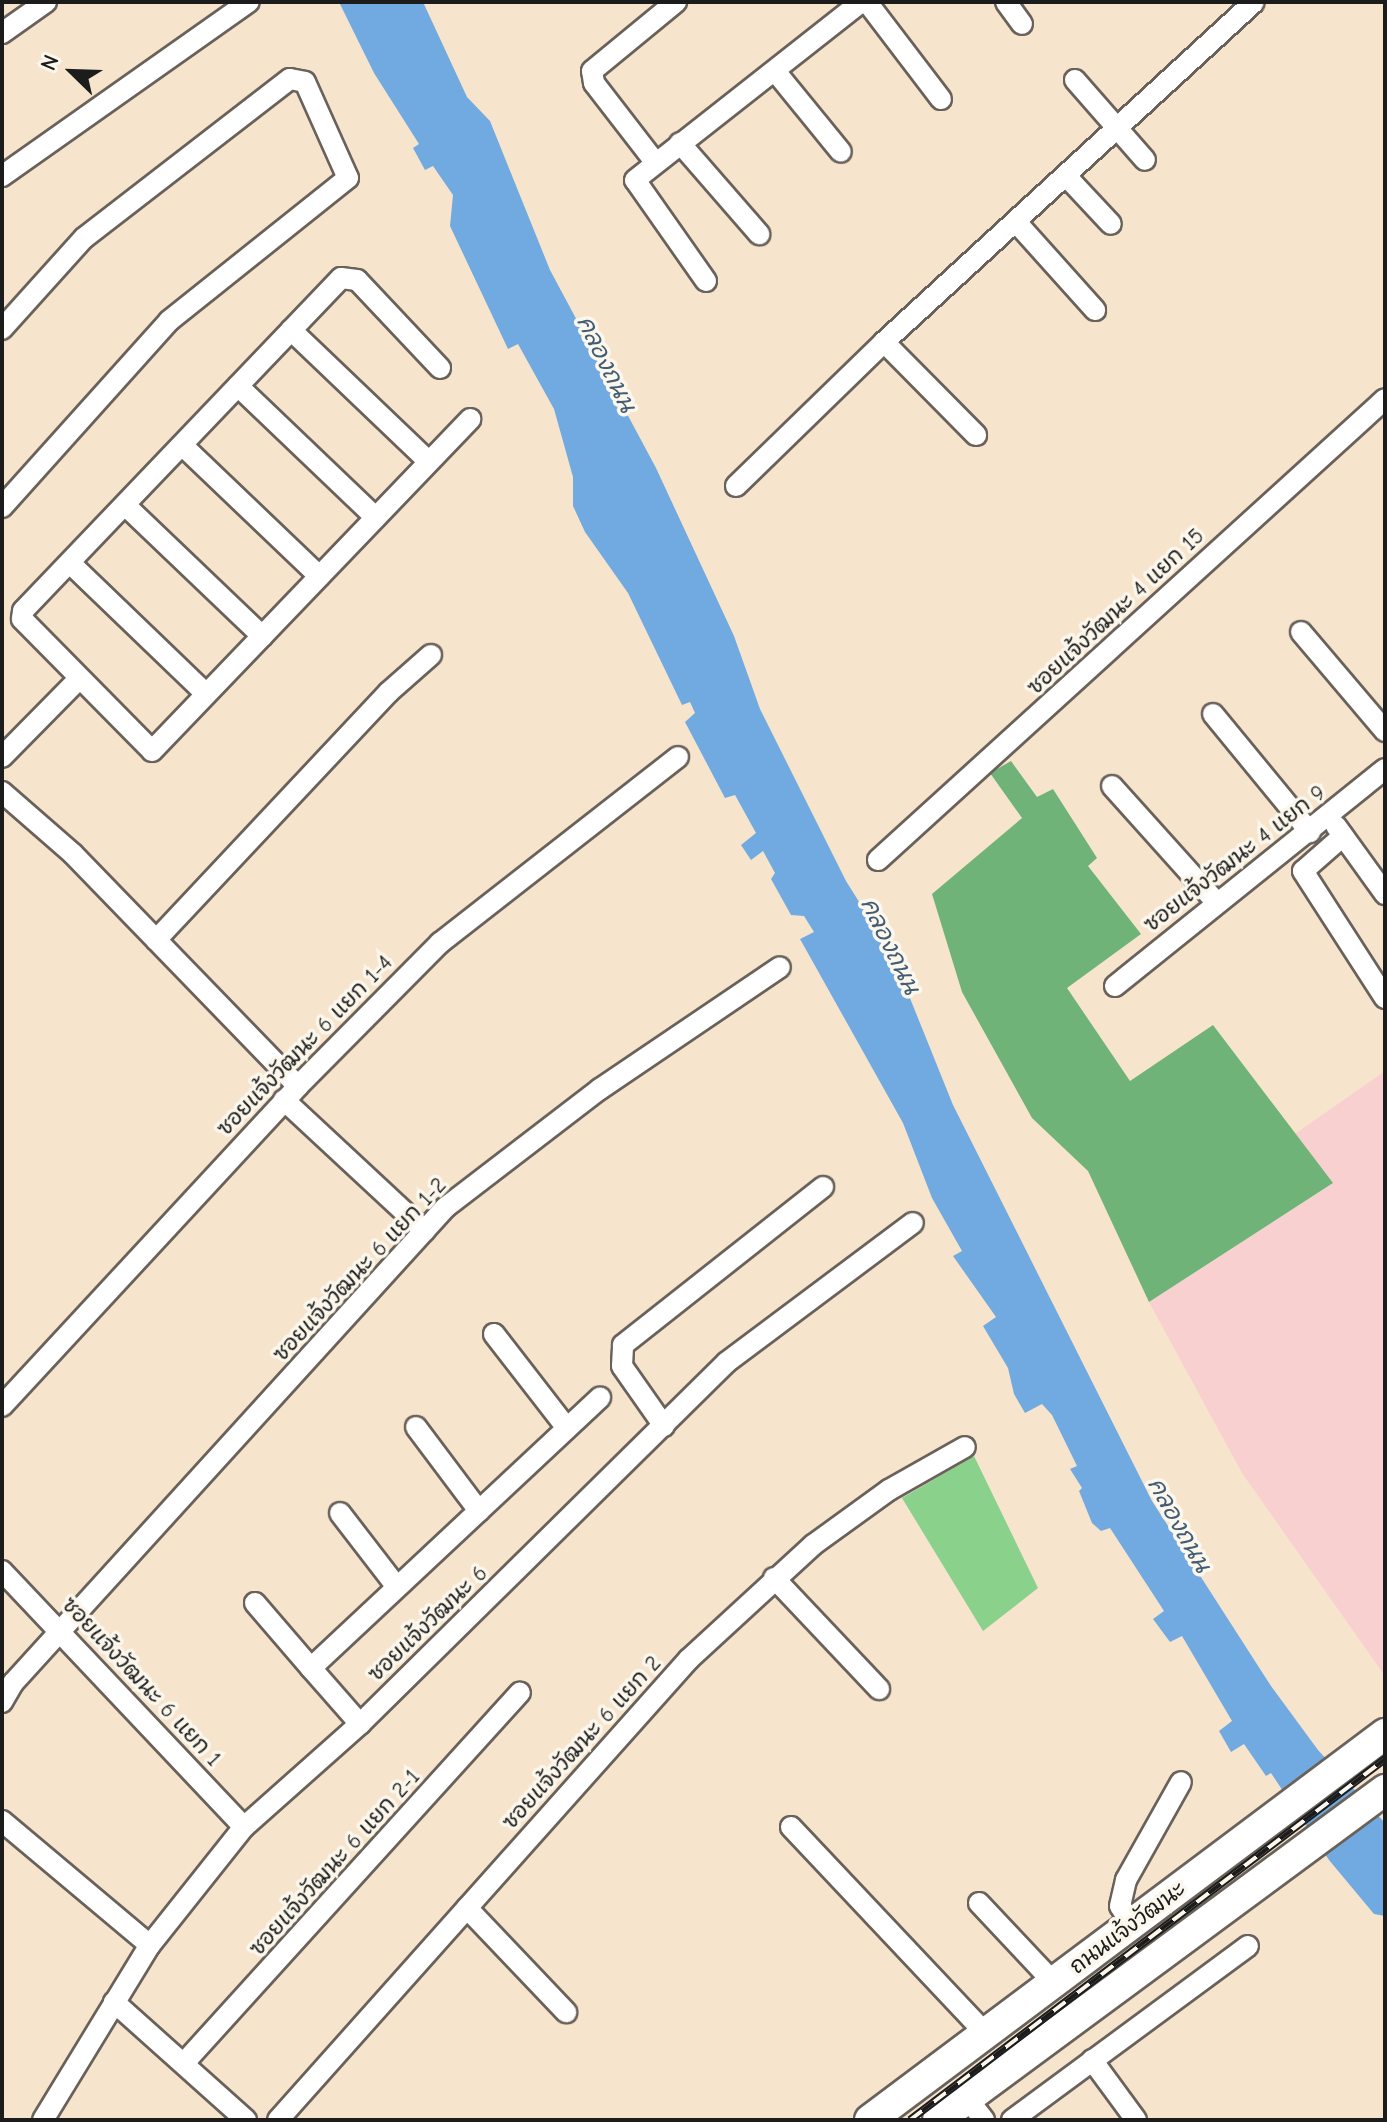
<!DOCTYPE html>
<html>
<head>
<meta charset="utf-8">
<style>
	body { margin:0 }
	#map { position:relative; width:1387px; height:2122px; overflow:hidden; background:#f7e4cd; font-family:"Comic Neue","Playpen Sans Thai",sans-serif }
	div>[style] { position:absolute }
	.built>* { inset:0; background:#f7d0cf }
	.green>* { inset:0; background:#8ad18c }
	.forest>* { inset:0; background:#6fb378 }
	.water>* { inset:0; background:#70aae0 }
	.roads { filter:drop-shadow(2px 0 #69625a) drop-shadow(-2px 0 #69625a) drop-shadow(0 2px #69625a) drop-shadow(0 -2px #69625a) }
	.minor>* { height:20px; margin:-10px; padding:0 10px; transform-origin:10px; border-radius:10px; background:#fff }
	.primary>* { height:30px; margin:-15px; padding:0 15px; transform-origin:15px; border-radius:15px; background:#fff }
	.rail>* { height:8px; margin-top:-4px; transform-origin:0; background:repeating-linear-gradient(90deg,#fbf7ec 0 15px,#1c1c1c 0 30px); box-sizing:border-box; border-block:2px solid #1c1c1c }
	span { translate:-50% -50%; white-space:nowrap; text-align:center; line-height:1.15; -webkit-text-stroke:7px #fbf7ec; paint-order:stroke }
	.street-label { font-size:22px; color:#1c1c1c }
	.water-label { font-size:24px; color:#425c74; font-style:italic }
	.frame { position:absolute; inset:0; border:4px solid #1c1c1c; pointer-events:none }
	.north { position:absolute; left:32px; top:32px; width:80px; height:80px; -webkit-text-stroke:6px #fbf7ec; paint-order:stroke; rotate:293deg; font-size:22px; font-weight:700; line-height:32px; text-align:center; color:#1c1c1c }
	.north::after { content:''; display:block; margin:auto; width:28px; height:36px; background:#1c1c1c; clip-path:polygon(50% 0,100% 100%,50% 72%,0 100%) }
</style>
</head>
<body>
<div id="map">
	<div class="built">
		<i style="clip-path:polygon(1385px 1071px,1385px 1676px,1242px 1473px,1149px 1302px,1332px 1184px,1295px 1134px)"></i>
	</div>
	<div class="green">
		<i style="clip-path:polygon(974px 1456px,1038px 1588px,983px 1631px,902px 1498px)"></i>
	</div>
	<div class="forest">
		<i style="clip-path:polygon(1011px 761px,1037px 797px,1053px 789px,1097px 858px,1088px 866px,1141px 934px,1067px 988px,1130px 1081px,1213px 1025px,1333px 1183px,1149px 1302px,1088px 1171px,1032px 1118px,962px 992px,932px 894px,1022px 818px,990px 773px)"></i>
	</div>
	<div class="water">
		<i style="clip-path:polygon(339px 2px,423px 2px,467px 97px,490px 121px,550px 270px,656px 468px,734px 636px,760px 709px,846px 881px,893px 956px,953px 1105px,1152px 1501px,1271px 1686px,1318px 1750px,1385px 1823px,1385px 1916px,1374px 1914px,1329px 1860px,1271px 1773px,1266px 1776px,1244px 1744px,1231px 1752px,1219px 1731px,1232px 1721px,1182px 1636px,1170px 1642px,1153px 1619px,1164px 1611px,1110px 1528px,1101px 1531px,1092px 1523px,1079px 1491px,1082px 1488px,1070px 1469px,1077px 1466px,1052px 1415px,1042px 1404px,1025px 1413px,1014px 1394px,1008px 1368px,983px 1326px,996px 1317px,953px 1256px,962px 1251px,932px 1198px,903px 1123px,800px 939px,814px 932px,804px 916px,791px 915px,771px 879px,775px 873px,763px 851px,751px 860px,741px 845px,756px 833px,735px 795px,725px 798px,685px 722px,695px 713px,690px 702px,682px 705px,628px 593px,585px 532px,573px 506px,573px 477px,554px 409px,518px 344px,508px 349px,450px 226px,453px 195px,433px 166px,425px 170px,413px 148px,419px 144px,374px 73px)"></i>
	</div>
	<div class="roads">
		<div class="minor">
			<i style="left:867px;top:2px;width:122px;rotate:52.7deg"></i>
			<i style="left:1006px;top:2px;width:27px;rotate:54deg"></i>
			<i style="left:2px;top:33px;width:54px;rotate:-35.2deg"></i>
			<i style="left:775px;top:71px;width:104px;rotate:50.8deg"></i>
			<i style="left:1075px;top:80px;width:106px;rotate:48.8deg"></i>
			<i style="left:680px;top:143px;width:121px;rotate:49deg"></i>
			<i style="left:655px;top:162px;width:100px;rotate:-127.7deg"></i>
			<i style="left:594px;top:83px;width:12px;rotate:-99deg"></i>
			<i style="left:592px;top:71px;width:109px;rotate:-39.4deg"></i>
			<i style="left:2px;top:176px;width:302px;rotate:-35.2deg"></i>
			<i style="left:1067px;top:177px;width:64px;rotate:46.9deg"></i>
			<i style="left:1017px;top:223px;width:117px;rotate:48.1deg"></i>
			<i style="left:706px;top:281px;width:123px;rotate:-125.1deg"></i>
			<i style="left:635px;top:180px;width:288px;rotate:-38.2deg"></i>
			<i style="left:2px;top:329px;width:122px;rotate:-48deg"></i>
			<i style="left:84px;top:238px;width:260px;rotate:-37.7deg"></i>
			<i style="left:290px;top:79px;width:15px;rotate:11deg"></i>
			<i style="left:305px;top:82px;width:105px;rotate:65.9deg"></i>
			<i style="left:348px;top:178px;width:229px;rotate:141.4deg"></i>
			<i style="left:169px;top:321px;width:250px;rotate:131.9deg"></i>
			<i style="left:291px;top:330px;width:190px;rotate:43.7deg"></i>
			<i style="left:884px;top:342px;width:131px;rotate:45.3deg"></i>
			<i style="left:440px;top:368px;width:121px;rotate:-133.3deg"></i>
			<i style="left:357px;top:280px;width:16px;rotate:-173deg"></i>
			<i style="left:341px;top:278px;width:460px;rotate:133.7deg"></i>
			<i style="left:23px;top:611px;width:8px;rotate:97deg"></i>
			<i style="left:22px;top:619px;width:185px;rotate:45.4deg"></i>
			<i style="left:152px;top:751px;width:460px;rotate:-46.2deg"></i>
			<i style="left:238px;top:386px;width:190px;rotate:43.7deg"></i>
			<i style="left:182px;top:445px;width:190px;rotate:43.7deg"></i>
			<i style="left:736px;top:486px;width:206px;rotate:-44.2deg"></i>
			<i style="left:884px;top:342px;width:502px;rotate:-42.58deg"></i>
			<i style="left:125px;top:505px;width:190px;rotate:43.7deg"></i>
			<i style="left:70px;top:563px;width:189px;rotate:43.9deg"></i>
			<i style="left:1301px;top:632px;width:130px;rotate:49.7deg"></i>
			<i style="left:1213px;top:714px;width:153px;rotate:50.6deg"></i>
			<i style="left:2px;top:757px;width:108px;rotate:-45.4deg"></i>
			<i style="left:1112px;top:786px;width:157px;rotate:48.1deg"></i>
			<i style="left:2px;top:792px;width:94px;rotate:41.1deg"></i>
			<i style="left:73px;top:854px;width:323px;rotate:45.9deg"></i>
			<i style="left:1336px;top:826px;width:84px;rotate:54.2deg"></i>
			<i style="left:1343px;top:836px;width:53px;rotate:138.8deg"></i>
			<i style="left:1303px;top:871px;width:151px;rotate:57.2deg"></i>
			<i style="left:878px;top:860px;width:685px;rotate:-42.28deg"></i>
			<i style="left:156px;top:940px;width:340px;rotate:-46.8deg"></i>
			<i style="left:389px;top:692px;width:56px;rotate:-41.4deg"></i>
			<i style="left:1115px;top:986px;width:346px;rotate:-38.8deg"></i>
			<i style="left:284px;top:1100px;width:192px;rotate:42.9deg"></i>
			<i style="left:494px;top:1334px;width:119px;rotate:52.2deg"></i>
			<i style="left:2px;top:1406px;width:436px;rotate:-47.2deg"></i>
			<i style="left:298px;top:1086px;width:202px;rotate:-45.2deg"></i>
			<i style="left:440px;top:943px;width:302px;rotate:-38deg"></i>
			<i style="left:664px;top:1426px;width:73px;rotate:-125deg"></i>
			<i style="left:622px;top:1366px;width:21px;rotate:-87deg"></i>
			<i style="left:623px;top:1345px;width:255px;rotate:-38.3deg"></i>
			<i style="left:416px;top:1427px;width:105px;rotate:53.1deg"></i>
			<i style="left:340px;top:1513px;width:93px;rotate:52.4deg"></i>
			<i style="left:2px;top:1571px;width:352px;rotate:46.6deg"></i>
			<i style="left:774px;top:1578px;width:153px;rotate:46.6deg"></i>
			<i style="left:255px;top:1603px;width:86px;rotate:49.3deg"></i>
			<i style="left:2px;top:1702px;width:22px;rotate:-60deg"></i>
			<i style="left:13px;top:1683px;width:643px;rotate:-47.71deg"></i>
			<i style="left:446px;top:1207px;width:194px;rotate:-37.5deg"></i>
			<i style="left:600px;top:1089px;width:217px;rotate:-34.1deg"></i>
			<i style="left:360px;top:1724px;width:74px;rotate:-131.2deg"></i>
			<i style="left:311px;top:1668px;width:396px;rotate:-43.1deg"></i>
			<i style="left:2px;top:1821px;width:193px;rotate:40deg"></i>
			<i style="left:791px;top:1827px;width:284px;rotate:46.7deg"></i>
			<i style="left:979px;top:1903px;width:110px;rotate:46.8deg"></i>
			<i style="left:467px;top:1908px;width:144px;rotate:46.4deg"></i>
			<i style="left:1132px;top:1925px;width:22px;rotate:-122deg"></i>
			<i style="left:1120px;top:1906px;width:27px;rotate:-77deg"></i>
			<i style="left:1126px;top:1880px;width:112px;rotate:-60.7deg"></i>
			<i style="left:114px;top:2002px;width:177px;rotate:41.8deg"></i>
			<i style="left:1092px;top:2060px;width:74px;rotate:53.7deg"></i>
			<i style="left:184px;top:2063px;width:500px;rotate:-47.8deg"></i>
			<i style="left:967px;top:2098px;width:28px;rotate:52deg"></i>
			<i style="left:43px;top:2120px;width:205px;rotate:-58.6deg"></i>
			<i style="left:150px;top:1945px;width:151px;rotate:-51.5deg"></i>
			<i style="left:244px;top:1827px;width:155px;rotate:-41.6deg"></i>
			<i style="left:360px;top:1724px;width:515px;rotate:-44.61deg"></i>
			<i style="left:727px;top:1362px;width:232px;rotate:-36.8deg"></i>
			<i style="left:278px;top:2120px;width:618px;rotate:-48.28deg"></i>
			<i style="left:689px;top:1659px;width:168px;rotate:-42.6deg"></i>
			<i style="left:813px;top:1545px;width:94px;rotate:-35.9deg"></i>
			<i style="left:889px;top:1490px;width:87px;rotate:-29.5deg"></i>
			<i style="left:1012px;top:2120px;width:293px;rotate:-36.4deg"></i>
		</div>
		<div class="primary">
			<i style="left:870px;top:2120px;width:644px;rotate:-36.85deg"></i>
			<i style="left:938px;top:2120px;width:556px;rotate:-36.44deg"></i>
		</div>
	</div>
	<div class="rail">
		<i style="left:910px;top:2120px;width:597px;rotate:-37.23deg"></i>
	</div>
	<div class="street-label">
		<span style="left:1116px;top:612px;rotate:-43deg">ซอยแจ้งวัฒนะ 4 แยก 15</span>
		<span style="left:1235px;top:859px;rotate:-38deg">ซอยแจ้งวัฒนะ 4 แยก 9</span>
		<span style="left:305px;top:1046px;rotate:-46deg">ซอยแจ้งวัฒนะ 6 แยก 1-4</span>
		<span style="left:360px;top:1270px;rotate:-47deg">ซอยแจ้งวัฒนะ 6 แยก 1-2</span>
		<span style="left:428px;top:1624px;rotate:-44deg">ซอยแจ้งวัฒนะ 6</span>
		<span style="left:141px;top:1682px;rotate:47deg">ซอยแจ้งวัฒนะ 6 แยก 1</span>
		<span style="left:582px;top:1743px;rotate:-48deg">ซอยแจ้งวัฒนะ 6 แยก 2</span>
		<span style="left:335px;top:1863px;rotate:-48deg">ซอยแจ้งวัฒนะ 6 แยก 2-1</span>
		<span style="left:1128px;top:1928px;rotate:-37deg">ถนนแจ้งวัฒนะ</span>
	</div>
	<div class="water-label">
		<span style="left:606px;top:364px;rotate:64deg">คลองถนน</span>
		<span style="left:890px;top:946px;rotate:64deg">คลองถนน</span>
		<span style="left:1179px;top:1525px;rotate:61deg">คลองถนน</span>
	</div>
	<div class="frame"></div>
	<div class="north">N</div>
</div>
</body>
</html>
